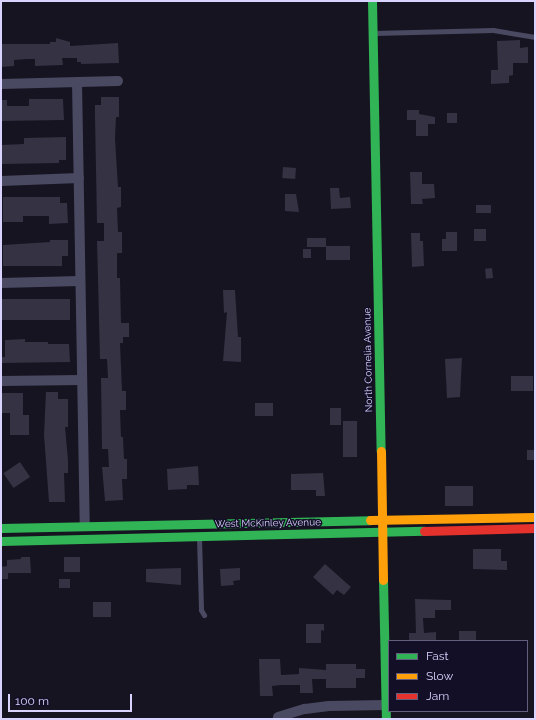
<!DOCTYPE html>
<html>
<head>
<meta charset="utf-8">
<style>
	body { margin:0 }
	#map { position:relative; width:536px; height:720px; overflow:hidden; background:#161421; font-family:Raleway,sans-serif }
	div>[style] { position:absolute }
	.building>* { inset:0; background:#343243; transform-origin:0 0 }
	.lane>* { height:5px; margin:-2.5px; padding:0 2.5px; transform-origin:2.5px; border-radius:2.5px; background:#4a4962 }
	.street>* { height:10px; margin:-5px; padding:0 5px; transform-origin:5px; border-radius:5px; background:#4a4962 }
	.fast>* { height:9px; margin:-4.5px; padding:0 4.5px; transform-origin:4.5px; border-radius:4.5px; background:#30b455 }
	.slow>* { height:9px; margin:-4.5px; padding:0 4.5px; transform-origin:4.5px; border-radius:4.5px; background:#ff9f0a }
	.jam>* { height:9px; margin:-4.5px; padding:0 4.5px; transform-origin:4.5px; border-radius:4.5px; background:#e5322d }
	span { translate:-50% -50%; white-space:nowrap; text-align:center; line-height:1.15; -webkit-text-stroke:3px #130f26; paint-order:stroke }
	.street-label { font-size:10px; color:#d9d4ff }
	.frame { position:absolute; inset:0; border:2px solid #d9d4ff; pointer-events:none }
	.legend { position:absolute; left:388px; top:640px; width:140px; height:72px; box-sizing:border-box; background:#130f26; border:1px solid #625e7d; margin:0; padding:5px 7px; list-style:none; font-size:12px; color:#d9d4ff }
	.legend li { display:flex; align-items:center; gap:8px; height:20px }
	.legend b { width:20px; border:1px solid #625e7d }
	.scale { position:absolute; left:8px; top:694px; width:124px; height:18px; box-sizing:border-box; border:2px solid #d9d4ff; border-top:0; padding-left:5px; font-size:12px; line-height:14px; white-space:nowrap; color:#d9d4ff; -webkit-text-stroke:3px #130f26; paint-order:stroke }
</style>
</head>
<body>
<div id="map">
	<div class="building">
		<i style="clip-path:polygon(56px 38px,70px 42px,70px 46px,118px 43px,119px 63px,81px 64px,81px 62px,77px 62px,77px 58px,62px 58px,63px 65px,35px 66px,35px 59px,27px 59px,14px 60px,14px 66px,1px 67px,1px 44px,50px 44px,50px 42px,56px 42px)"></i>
		<i style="clip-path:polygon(520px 40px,520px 48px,528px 47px,528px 63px,513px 63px,513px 75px,509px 76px,509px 83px,491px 84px,491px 70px,498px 70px,497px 41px)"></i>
		<i style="clip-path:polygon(101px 97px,119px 97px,119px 117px,116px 117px,115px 139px,118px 187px,121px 187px,121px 207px,117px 208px,118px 232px,122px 232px,122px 253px,117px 253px,117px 278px,120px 278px,121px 323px,129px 323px,129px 337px,123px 337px,123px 343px,120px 343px,122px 391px,126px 391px,126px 410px,120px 410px,121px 437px,123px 437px,124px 459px,127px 459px,127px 479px,122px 479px,123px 500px,105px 501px,102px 467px,109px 467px,108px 449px,102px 449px,101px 378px,108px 378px,107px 359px,100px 359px,97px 241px,104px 241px,104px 223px,97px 223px,95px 117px,95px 105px,101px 105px)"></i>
		<i style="clip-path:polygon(29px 99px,63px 99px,64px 120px,1px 121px,1px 100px,7px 100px,7px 106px,29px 106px)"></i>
		<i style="clip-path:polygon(407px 110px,419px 110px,419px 114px,435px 117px,435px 124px,428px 124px,428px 136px,416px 136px,416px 120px,407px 120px)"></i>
		<i style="left:457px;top:113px;width:10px;height:10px;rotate:90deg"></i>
		<i style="clip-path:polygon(66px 137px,66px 160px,59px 160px,59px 163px,1px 164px,1px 145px,24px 144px,24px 138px)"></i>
		<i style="left:283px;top:167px;width:13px;height:11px;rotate:4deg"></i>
		<i style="clip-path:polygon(410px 172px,422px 172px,422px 184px,434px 184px,435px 198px,422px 199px,423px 204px,411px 204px)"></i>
		<i style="clip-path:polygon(330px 188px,339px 188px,340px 198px,350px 197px,351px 208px,331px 209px)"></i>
		<i style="clip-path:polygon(285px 194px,296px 194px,299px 212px,285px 211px)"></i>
		<i style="clip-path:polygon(3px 197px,60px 197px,60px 203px,67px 203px,68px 223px,49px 224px,49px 216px,23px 216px,23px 222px,3px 222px)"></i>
		<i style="left:476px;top:205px;width:15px;height:8px"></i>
		<i style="left:474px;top:229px;width:12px;height:12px"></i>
		<i style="clip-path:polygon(446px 232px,457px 232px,457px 251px,442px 251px,442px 239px,446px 239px)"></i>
		<i style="clip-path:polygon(411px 233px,420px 233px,420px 241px,423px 241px,424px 266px,412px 267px)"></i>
		<i style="left:307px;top:238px;width:19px;height:9px"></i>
		<i style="clip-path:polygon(50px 240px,68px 240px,68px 256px,62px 256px,62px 266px,3px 266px,3px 245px,50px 242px)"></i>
		<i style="left:326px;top:246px;width:24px;height:14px"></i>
		<i style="left:303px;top:249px;width:8px;height:9px"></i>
		<i style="left:492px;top:268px;width:10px;height:7px;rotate:84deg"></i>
		<i style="clip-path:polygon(223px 290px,235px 290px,238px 337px,241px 337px,241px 362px,223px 361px,227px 312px,224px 313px)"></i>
		<i style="left:70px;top:299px;width:21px;height:69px;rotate:90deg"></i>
		<i style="clip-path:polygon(25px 339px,25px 342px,48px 342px,48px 344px,69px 344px,70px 362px,1px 363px,1px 357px,5px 357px,5px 340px)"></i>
		<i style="clip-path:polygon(462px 358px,460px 397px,447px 398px,445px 359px)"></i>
		<i style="left:533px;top:376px;width:15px;height:22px;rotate:90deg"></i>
		<i style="clip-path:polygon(46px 392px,58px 392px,58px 399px,68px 399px,68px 427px,65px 427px,68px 460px,68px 473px,64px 473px,65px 502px,49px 502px,44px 435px)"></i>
		<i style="clip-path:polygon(1px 393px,23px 393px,23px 415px,29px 415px,29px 435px,10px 435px,10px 413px,1px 413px)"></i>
		<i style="left:273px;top:403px;width:13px;height:18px;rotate:90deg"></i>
		<i style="left:330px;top:408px;width:11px;height:17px"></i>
		<i style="left:343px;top:421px;width:14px;height:36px"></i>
		<i style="left:527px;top:450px;width:8px;height:10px"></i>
		<i style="left:20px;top:462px;width:18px;height:20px;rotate:56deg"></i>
		<i style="clip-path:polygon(198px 466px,199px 485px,187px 485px,187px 489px,168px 490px,167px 469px)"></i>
		<i style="clip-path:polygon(323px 473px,325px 496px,316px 496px,316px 490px,291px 490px,291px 474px)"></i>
		<i style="left:445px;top:486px;width:28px;height:20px"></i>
		<i style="clip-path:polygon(473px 549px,501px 549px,501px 561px,507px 561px,507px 570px,473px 569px)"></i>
		<i style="clip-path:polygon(21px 557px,30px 557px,31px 573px,8px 573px,8px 579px,1px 579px,1px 567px,7px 566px,7px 560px,21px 559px)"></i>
		<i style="left:64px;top:557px;width:16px;height:15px"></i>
		<i style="clip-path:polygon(325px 564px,351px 587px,344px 595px,337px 590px,333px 595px,313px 577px)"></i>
		<i style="clip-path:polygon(181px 568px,181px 585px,146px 582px,146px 569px)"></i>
		<i style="clip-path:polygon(240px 568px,240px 580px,233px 581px,234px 585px,221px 586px,220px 569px)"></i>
		<i style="left:59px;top:579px;width:11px;height:9px"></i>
		<i style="clip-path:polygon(415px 599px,451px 600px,451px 610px,435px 610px,435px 618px,423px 618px,424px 633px,436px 632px,436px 641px,409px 641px,409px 633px,416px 633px)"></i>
		<i style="left:111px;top:602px;width:15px;height:18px;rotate:90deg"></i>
		<i style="clip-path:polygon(306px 624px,324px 624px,324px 631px,321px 630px,321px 643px,306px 643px)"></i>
		<i style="left:459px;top:631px;width:17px;height:10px"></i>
		<i style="clip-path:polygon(259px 659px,280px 659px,281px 675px,299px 674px,299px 668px,326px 670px,326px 664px,356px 664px,356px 669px,365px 669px,365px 678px,356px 678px,356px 688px,326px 688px,326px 679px,312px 679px,313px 693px,300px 693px,300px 685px,281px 685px,272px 686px,273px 696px,260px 696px)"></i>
	</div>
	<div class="lane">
		<i style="left:374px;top:33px;width:119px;rotate:-1.4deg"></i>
		<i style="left:493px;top:30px;width:43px;rotate:9.5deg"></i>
		<i style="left:199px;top:537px;width:73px;rotate:88.4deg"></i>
		<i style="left:201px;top:610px;width:6px;rotate:59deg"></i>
	</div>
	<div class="street">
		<i style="left:77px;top:82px;width:444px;rotate:89deg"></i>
		<i style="left:1px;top:84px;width:117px;rotate:-1.5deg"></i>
		<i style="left:1px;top:181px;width:78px;rotate:-2.2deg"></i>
		<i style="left:1px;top:283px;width:79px;rotate:-1.5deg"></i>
		<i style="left:1px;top:381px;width:81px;rotate:-0.7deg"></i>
		<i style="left:278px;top:717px;width:28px;rotate:-17deg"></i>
		<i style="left:305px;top:709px;width:24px;rotate:-7deg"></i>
		<i style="left:329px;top:706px;width:57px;rotate:-1deg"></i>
	</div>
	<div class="fast">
		<i style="left:372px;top:1px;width:450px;rotate:88.9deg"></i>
		<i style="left:1px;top:528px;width:369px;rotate:-1.2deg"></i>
		<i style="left:1px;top:541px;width:423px;rotate:-1.4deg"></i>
		<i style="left:383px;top:580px;width:139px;rotate:88.8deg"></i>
	</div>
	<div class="slow">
		<i style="left:381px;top:451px;width:129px;rotate:89.1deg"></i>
		<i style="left:370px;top:520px;width:165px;rotate:-1deg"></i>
	</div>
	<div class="jam">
		<i style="left:424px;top:531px;width:111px;rotate:-1.5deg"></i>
	</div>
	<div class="street-label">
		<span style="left:368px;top:360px;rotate:-91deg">North Cornelia Avenue</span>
		<span style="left:268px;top:523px;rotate:-1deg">West McKinley Avenue</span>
	</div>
	<div class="frame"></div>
	<ul class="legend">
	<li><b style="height:5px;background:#30b455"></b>Fast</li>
	<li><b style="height:5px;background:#ff9f0a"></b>Slow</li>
	<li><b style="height:5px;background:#e5322d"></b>Jam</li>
	</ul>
	<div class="scale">100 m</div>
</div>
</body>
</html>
